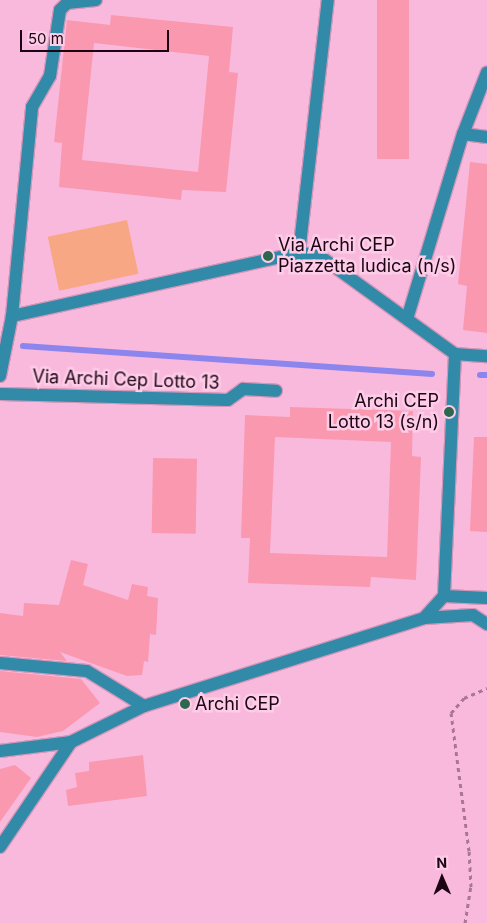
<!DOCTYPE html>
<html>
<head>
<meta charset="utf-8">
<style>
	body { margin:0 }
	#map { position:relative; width:487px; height:923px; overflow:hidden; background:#f9b9dd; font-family:Inter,sans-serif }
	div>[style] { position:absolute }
	.green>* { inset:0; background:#f7a784; transform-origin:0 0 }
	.stream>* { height:6px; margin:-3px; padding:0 3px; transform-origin:3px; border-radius:3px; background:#8c85ed }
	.building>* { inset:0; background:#fa98b0; transform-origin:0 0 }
	.path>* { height:3px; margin-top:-1.5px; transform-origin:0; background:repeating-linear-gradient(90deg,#a97794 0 4px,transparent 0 8px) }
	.roads { filter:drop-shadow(1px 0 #d198b9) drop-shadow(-1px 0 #d198b9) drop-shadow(0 1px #d198b9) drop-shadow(0 -1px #d198b9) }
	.street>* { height:12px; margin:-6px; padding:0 6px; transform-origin:6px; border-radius:6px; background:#308aa8 }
	.dots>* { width:14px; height:14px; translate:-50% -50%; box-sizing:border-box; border:2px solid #fdcce7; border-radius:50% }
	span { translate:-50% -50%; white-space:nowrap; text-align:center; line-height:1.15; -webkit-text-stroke:5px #fdcce7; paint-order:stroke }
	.poi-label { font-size:18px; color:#1d0414 }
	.left { translate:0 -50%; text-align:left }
	.right { translate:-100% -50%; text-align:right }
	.street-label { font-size:18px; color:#1d0414 }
	.north { position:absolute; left:417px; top:853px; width:50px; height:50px; -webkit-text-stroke:4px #fdcce7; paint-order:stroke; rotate:359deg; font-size:14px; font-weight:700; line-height:20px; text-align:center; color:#1d0414 }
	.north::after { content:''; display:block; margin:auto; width:18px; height:22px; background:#1d0414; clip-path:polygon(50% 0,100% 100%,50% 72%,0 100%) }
	.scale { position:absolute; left:20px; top:30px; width:149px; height:22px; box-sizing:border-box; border:2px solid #1d0414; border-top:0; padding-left:6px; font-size:15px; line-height:18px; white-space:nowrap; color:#1d0414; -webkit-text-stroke:4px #fdcce7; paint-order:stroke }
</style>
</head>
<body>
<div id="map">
	<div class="green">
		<i style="left:127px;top:220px;width:55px;height:81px;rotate:78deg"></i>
	</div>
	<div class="stream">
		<i style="left:23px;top:346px;width:410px;rotate:3.9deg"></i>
		<i style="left:480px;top:375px;width:7px"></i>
	</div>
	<div class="building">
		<i style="left:377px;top:0;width:32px;height:159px"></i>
		<i style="clip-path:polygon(evenodd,111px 15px,233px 27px,229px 72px,238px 73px,226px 192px,182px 190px,181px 200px,59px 187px,62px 143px,54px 142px,67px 20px,110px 25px,111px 15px,94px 43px,209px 56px,198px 172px,82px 160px,94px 43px)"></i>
		<i style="clip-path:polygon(470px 162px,487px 164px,487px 333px,463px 330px,467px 286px,458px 284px)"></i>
		<i style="clip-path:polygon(evenodd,290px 407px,413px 411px,412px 456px,421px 457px,416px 580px,371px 577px,370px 587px,248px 583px,250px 538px,241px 538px,245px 415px,290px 417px,290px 407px,275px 437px,391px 442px,387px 557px,270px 553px,275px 437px)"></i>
		<i style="clip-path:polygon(474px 437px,487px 437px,487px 532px,470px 531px)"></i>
		<i style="left:153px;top:458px;width:44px;height:75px;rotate:1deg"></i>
		<i style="clip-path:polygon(71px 560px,88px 564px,83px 585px,128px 600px,132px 584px,148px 587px,147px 596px,158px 598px,156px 635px,150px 634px,148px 662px,144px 661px,142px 675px,127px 676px,60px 652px,67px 661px,0 655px,0 613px,23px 616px,24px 603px,59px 605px)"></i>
		<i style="clip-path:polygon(0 671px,81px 679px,100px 703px,63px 731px,37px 737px,0 732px)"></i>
		<i style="clip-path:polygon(143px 755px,147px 796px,68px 806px,66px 790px,77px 787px,75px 773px,89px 771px,89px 762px)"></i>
		<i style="clip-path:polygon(15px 765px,31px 778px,0 822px,0 769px)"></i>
	</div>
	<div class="path">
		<i style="left:465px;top:923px;width:36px;rotate:-81deg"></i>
		<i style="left:471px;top:887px;width:36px;rotate:-93deg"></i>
		<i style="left:469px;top:851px;width:139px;rotate:-97.4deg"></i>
		<i style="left:451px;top:713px;width:20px;rotate:-49deg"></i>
		<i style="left:464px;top:698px;width:25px;rotate:-23deg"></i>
	</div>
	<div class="roads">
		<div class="street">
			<i style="left:463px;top:134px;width:24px;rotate:7deg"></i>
			<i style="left:299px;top:253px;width:255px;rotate:-83.5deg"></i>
			<i style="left:407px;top:319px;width:193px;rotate:-73.2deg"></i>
			<i style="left:463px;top:134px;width:66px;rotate:-68.8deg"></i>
			<i style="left:455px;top:354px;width:32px;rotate:4deg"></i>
			<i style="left:0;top:376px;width:61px;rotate:-78.7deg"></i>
			<i style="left:12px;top:316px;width:210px;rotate:-84.5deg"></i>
			<i style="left:32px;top:107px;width:36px;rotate:-60deg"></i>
			<i style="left:50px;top:76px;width:67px;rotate:-81.4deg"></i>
			<i style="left:60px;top:10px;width:10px;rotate:-45deg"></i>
			<i style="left:67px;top:3px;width:29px;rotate:-6deg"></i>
			<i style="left:1px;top:394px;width:227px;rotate:1.5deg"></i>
			<i style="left:228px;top:400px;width:19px;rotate:-36deg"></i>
			<i style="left:243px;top:389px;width:33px;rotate:3deg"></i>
			<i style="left:444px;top:596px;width:43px;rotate:2.7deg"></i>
			<i style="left:424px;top:618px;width:49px;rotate:-3.5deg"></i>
			<i style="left:473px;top:615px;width:17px;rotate:33deg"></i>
			<i style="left:0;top:663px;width:87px;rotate:5.3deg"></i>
			<i style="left:87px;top:671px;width:67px;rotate:31.6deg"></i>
			<i style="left:0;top:751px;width:72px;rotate:-7.2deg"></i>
			<i style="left:71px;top:742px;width:81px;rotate:-26.3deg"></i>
			<i style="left:144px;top:706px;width:294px;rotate:-17.4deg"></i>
			<i style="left:424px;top:618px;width:30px;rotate:-48deg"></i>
			<i style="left:444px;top:596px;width:242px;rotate:-87.4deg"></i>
			<i style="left:455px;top:354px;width:169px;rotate:-144.1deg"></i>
			<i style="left:318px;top:255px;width:19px;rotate:-174deg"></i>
			<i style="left:299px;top:253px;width:294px;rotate:167.6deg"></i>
			<i style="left:0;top:847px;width:127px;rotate:-55.9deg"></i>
		</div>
	</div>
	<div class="dots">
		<i style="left:268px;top:256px;background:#2e6750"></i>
		<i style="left:449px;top:412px;background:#2e6750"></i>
		<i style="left:185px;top:704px;background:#2e6750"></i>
	</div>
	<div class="poi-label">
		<span class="left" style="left:278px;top:256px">Via Archi CEP<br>Piazzetta ludica (n/s)</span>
		<span class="right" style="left:439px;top:412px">Archi CEP<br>Lotto 13 (s/n)</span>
		<span class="left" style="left:195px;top:704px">Archi CEP</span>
	</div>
	<div class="street-label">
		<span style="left:126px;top:380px;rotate:2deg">Via Archi Cep Lotto 13</span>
	</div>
	<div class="north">N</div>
	<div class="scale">50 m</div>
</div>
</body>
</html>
